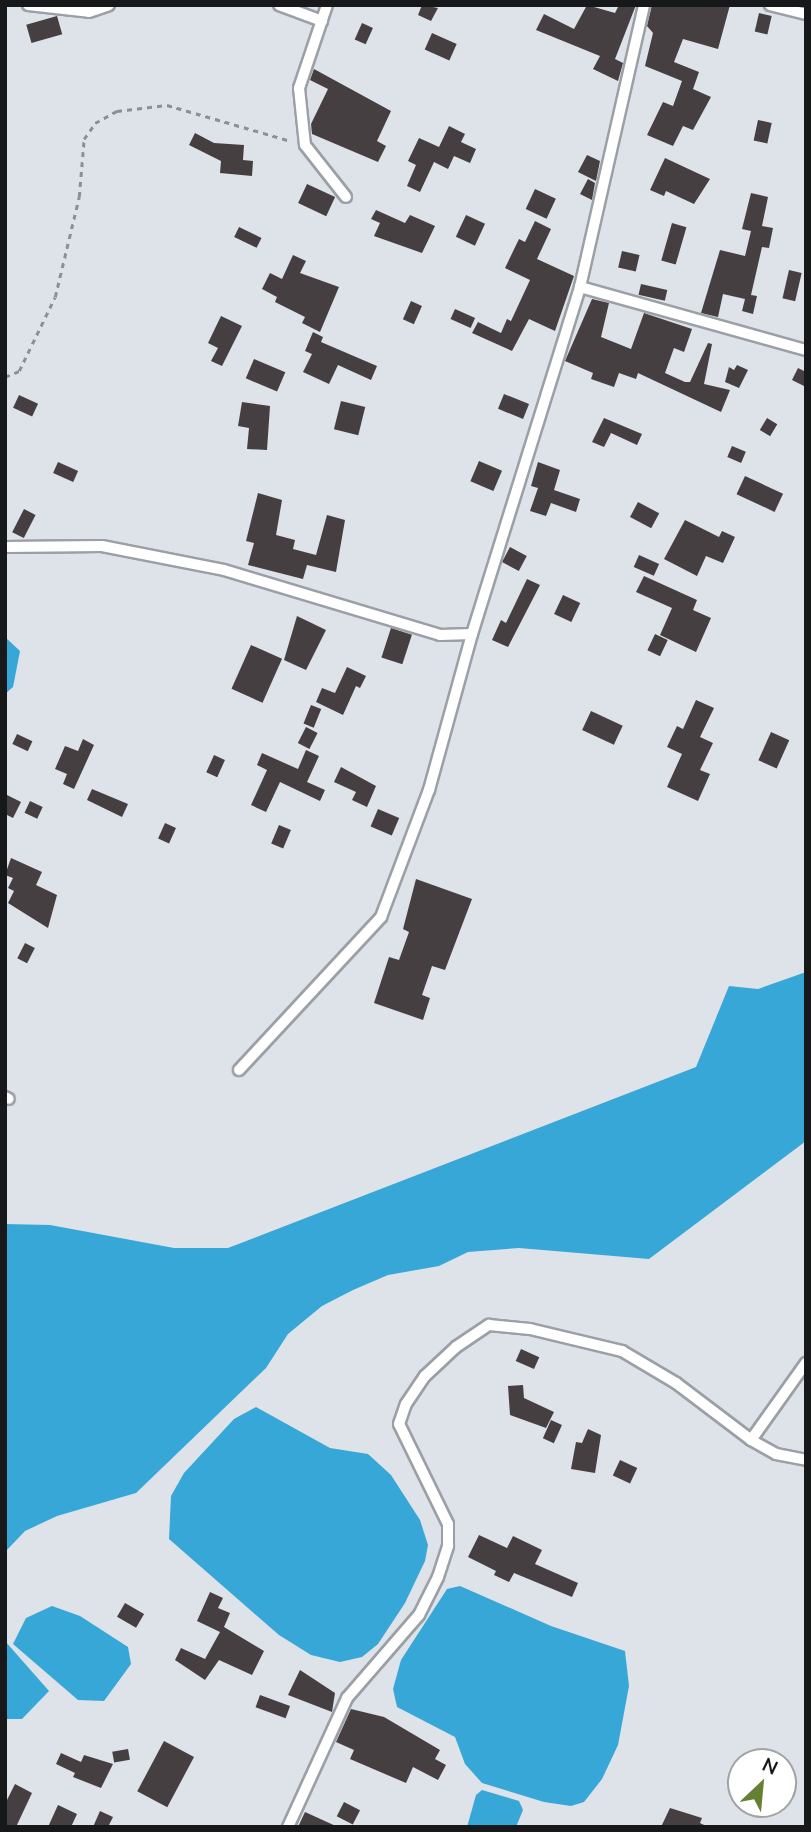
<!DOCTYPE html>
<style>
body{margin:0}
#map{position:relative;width:811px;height:1832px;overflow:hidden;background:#dee2e9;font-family:Mulish,sans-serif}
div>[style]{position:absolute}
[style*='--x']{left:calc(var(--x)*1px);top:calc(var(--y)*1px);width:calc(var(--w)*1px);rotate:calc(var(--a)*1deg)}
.water>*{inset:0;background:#37a7d7}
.building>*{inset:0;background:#463f41;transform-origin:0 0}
.path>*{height:2.5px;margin-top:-1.25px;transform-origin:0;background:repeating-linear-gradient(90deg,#8c8f94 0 5px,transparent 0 10px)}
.roads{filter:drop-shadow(2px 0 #9b9fa6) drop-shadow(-2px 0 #9b9fa6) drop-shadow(0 2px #9b9fa6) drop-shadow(0 -2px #9b9fa6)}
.street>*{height:10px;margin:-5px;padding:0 5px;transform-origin:5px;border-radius:5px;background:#fff}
span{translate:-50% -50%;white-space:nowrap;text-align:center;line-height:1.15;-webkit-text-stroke:7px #fff;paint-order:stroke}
.frame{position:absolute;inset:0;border:7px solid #17181a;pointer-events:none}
.north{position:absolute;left:727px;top:1748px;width:70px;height:70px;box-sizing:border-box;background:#fff;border:2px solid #a2a3a3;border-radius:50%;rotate:26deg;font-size:19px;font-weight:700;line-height:28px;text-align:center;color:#17181a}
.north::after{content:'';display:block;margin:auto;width:24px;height:32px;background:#657f33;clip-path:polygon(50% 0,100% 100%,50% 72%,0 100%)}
</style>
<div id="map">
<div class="water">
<i style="clip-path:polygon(5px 637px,20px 651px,13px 687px,5px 694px)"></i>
<i style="clip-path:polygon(806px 972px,806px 1141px,649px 1259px,519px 1248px,468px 1252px,439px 1266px,388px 1275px,353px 1290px,322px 1306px,288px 1334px,266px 1368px,136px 1493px,57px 1516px,25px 1531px,5px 1552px,5px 1224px,50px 1225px,174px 1248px,228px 1248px,696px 1067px,729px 986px,758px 989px)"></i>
<i style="clip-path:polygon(256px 1407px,330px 1448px,368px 1454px,391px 1475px,420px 1520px,428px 1545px,425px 1561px,405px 1603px,378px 1644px,362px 1657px,340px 1662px,311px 1655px,279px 1635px,169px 1539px,171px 1496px,184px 1473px,234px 1419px)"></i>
<i style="clip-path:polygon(460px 1586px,551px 1626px,625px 1651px,629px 1686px,618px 1745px,602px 1779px,584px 1802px,571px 1806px,544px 1802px,482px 1783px,465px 1764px,455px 1737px,397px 1707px,393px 1689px,401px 1660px,447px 1589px)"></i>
<i style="clip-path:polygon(52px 1606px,80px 1616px,128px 1647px,131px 1664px,104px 1701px,78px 1700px,13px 1644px,26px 1618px)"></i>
<i style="clip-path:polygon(5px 1641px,49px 1691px,22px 1719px,5px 1719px)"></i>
<i style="clip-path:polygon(482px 1790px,519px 1801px,523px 1810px,516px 1827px,467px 1827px,476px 1795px)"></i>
</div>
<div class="building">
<i style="clip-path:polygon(422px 5px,438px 8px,431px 21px,418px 15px)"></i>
<i style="clip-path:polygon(587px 5px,615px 13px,619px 5px,636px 5px,615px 59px,623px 63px,618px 81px,593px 69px,600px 56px,536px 30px,544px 14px,574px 29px)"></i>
<i style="clip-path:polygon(652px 5px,730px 5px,718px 49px,683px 39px,674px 62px,699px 72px,693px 89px,711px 97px,693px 130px,683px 126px,673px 146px,647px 135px,663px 102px,673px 106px,682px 81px,645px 66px,653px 33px,647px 26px)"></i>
<i style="left:759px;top:13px;width:13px;height:19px;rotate:13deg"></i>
<i style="left:57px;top:16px;width:19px;height:32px;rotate:74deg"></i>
<i style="left:362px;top:23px;width:12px;height:18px;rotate:24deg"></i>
<i style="left:432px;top:33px;width:27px;height:18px;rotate:24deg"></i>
<i style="clip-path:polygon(314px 69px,391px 111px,377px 141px,386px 146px,378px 162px,312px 134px,311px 124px,328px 89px,310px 80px)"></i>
<i style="left:758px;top:120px;width:14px;height:21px;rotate:12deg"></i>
<i style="clip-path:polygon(449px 126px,465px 134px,461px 142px,476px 149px,470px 163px,454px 156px,448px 169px,434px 162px,420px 192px,407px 186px,416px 165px,408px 161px,419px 138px,439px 147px)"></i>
<i style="clip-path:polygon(195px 133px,214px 143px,244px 145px,243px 160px,253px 161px,252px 176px,220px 173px,221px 161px,189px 145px)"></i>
<i style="clip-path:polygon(587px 155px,600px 161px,596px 181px,578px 172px)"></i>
<i style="clip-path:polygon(665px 158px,710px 179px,694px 204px,666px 191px,664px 196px,650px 190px)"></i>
<i style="clip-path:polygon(588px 179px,595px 183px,592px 200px,580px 194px)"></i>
<i style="left:307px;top:184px;width:31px;height:21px;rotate:25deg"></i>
<i style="left:535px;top:189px;width:23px;height:22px;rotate:25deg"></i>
<i style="clip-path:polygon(751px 193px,768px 197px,762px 226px,773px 228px,769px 248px,762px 247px,751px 295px,757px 296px,753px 314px,742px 311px,745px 299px,723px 294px,718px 317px,701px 313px,720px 250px,745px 256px,751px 231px,742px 229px)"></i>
<i style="clip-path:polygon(376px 210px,405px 223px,410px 215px,435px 226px,422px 253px,374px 236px,380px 223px,371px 219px)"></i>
<i style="left:466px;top:215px;width:21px;height:24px;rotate:25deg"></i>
<i style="clip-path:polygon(535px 221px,551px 229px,537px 259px,574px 276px,555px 331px,529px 319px,512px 351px,472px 333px,478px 322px,501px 333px,507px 319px,511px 321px,530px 280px,505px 268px,519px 239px,525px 242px)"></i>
<i style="left:672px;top:223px;width:15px;height:39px;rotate:16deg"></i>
<i style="left:239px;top:227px;width:25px;height:11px;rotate:26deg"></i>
<i style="left:622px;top:251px;width:18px;height:17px;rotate:13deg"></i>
<i style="clip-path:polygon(293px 255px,306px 261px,300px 273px,339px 287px,320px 332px,302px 323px,305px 317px,275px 302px,277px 297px,262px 289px,270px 273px,282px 279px)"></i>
<i style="left:789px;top:270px;width:13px;height:29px;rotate:13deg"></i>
<i style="left:641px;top:284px;width:27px;height:11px;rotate:13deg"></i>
<i style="clip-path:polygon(592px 299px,609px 303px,601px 337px,631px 349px,644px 313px,692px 329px,684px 352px,674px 348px,665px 373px,685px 382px,690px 382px,708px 343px,712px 344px,704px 384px,730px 390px,721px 412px,638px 373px,636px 379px,619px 373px,614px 387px,591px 379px,593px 373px,565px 361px)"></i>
<i style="left:411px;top:301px;width:12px;height:20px;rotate:24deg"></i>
<i style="left:455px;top:309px;width:22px;height:11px;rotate:24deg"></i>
<i style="clip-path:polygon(221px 316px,242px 326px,222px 366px,211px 361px,218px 348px,208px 343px)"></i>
<i style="clip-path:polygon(313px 332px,323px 337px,321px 342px,377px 366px,371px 380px,338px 365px,329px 384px,303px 372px,312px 354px,305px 351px)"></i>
<i style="left:254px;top:359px;width:34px;height:21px;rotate:23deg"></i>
<i style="clip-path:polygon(737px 365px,748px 370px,739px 388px,725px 382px,729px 367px,734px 370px)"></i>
<i style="clip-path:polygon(798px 368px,806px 372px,806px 387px,792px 380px)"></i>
<i style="left:504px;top:394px;width:27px;height:16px;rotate:22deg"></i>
<i style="left:19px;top:395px;width:21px;height:14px;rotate:25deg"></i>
<i style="left:341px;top:401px;width:25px;height:29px;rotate:14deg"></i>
<i style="clip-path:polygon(242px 402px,270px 406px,267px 450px,247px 449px,249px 428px,238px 426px)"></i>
<i style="clip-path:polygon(604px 418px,642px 434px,637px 445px,611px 433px,604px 447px,592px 442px)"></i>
<i style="left:767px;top:418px;width:12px;height:14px;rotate:31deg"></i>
<i style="left:732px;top:446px;width:15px;height:12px;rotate:23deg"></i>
<i style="left:479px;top:461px;width:25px;height:22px;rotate:23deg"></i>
<i style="left:58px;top:462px;width:22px;height:12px;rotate:24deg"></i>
<i style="clip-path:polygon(538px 462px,560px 470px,554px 490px,580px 499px,576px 512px,551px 503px,546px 516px,530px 511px,538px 488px,531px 486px)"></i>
<i style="left:745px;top:476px;width:42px;height:20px;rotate:25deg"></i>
<i style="clip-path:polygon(258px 493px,282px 500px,276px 535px,295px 540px,293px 549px,316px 555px,327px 515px,345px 520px,336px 572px,307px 565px,303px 579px,248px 565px,254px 543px,246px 541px)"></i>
<i style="left:638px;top:502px;width:24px;height:17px;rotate:28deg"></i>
<i style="left:24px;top:509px;width:13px;height:26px;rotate:27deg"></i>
<i style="clip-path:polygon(685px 520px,719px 537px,722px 531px,735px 537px,723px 563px,706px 556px,697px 576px,664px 559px)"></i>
<i style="left:510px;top:547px;width:19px;height:17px;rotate:28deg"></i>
<i style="left:639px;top:555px;width:22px;height:13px;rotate:24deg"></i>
<i style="clip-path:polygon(644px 576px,697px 600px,693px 610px,711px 618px,696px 652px,660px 635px,672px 608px,636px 592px)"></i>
<i style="clip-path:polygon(527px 579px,540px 585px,508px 647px,492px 640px,501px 620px,506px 623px)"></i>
<i style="left:563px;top:595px;width:19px;height:21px;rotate:25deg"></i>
<i style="clip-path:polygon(297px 616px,326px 630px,306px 670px,284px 660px)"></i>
<i style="left:391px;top:628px;width:22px;height:31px;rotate:18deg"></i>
<i style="left:655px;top:634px;width:14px;height:18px;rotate:25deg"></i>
<i style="left:251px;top:645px;width:34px;height:48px;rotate:24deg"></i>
<i style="clip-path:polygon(347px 667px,366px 676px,360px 688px,356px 686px,343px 715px,316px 702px,322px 688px,335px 693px)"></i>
<i style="clip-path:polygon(696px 700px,714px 708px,700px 737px,713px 743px,700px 770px,710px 774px,698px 801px,667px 787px,682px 754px,667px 747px,677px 726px,683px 729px)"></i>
<i style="left:311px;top:705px;width:11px;height:20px;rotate:22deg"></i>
<i style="left:591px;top:711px;width:35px;height:21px;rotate:25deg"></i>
<i style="left:306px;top:727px;width:13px;height:18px;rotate:27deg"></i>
<i style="left:771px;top:732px;width:20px;height:31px;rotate:24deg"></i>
<i style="left:17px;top:734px;width:17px;height:11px;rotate:25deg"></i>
<i style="clip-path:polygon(83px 739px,94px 745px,74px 789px,63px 784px,67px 774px,55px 769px,65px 746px,78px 751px)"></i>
<i style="clip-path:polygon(306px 750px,319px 756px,307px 782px,325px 790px,320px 801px,280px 782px,266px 812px,251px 805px,267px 770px,257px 765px,262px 753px,298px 769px)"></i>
<i style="left:214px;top:755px;width:12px;height:19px;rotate:24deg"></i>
<i style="clip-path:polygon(341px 767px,376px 786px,367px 807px,352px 800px,356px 792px,334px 782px)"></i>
<i style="clip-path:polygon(92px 789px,128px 804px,122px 817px,87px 800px)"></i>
<i style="clip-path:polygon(5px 794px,21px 802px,13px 818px,5px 814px)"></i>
<i style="left:30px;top:801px;width:14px;height:13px;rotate:25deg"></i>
<i style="left:378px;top:809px;width:23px;height:19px;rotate:23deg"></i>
<i style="left:165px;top:823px;width:12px;height:17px;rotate:24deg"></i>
<i style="left:279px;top:825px;width:13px;height:20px;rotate:23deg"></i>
<i style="clip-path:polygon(11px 858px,42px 872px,36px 885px,57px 895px,48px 928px,8px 903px,14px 891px,8px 888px,13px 878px,5px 875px)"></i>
<i style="clip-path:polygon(416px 879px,472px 899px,445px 970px,432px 966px,422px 995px,430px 998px,423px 1020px,374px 1003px,389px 957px,399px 960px,409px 932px,403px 929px)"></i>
<i style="left:25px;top:943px;width:11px;height:17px;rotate:27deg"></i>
<i style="left:521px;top:1349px;width:20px;height:13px;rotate:24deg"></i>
<i style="clip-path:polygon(523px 1385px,524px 1398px,554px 1412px,546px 1428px,510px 1415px,508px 1386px)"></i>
<i style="left:551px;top:1420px;width:12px;height:20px;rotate:24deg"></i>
<i style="clip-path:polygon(588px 1429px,601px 1435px,595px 1473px,571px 1469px,576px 1442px,582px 1443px)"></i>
<i style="left:620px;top:1460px;width:19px;height:17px;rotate:25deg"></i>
<i style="clip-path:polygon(479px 1535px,507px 1548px,513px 1536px,542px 1550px,535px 1564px,578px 1583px,572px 1597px,514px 1573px,509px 1582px,494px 1575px,496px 1571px,468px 1557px)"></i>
<i style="clip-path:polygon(210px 1592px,223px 1598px,218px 1608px,230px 1613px,224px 1627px,264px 1651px,252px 1675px,219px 1660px,205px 1680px,175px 1660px,181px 1648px,205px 1659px,220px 1632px,197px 1621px)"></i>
<i style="left:125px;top:1603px;width:22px;height:16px;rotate:30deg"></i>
<i style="clip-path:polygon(300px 1670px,335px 1693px,332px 1712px,288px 1695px)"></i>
<i style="left:260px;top:1695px;width:32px;height:13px;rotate:20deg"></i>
<i style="clip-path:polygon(351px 1709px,384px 1717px,440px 1750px,435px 1759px,446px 1765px,438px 1780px,413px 1767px,406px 1783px,350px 1759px,354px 1750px,336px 1742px)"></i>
<i style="left:164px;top:1741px;width:34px;height:57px;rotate:28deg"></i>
<i style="left:128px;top:1749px;width:11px;height:16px;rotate:80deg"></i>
<i style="clip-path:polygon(61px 1753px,81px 1762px,84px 1755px,113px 1764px,101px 1788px,73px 1777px,75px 1773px,56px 1764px)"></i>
<i style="clip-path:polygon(15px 1784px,32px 1793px,16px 1827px,5px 1827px,5px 1804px)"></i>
<i style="left:344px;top:1802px;width:18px;height:16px;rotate:27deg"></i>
<i style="clip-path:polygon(58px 1805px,77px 1814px,71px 1827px,48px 1827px)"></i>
<i style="clip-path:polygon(670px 1808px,702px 1818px,700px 1823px,708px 1827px,661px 1827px)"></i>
<i style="clip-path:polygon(100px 1811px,113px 1817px,108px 1827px,93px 1827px)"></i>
<i style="clip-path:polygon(305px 1812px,338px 1827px,298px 1827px)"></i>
</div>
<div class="path">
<i style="--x:5;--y:377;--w:15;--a:-23"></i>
<i style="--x:19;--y:371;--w:82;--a:-64.1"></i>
<i style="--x:55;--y:297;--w:103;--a:-76.5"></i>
<i style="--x:79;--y:197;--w:58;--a:-85.1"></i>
<i style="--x:84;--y:139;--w:19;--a:-55"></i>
<i style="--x:95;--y:123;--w:25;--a:-29"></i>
<i style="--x:117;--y:111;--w:50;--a:-6.8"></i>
<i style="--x:167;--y:105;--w:129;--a:16.2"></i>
</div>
<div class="roads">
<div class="street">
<i style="--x:28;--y:5;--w:61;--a:6.5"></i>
<i style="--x:89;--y:12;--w:21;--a:-19"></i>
<i style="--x:279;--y:5;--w:46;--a:20.4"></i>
<i style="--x:327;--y:5;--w:88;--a:108.6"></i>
<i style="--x:299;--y:88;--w:57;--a:84"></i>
<i style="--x:305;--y:145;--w:66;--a:51.7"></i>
<i style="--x:770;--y:5;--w:37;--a:14"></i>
<i style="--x:580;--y:287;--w:235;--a:15.6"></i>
<i style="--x:5;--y:547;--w:97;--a:-0.6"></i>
<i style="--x:102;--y:546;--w:124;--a:11.1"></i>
<i style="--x:224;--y:570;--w:226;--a:16.7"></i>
<i style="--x:440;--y:635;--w:32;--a:-2"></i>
<i style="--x:472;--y:634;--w:363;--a:-72.7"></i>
<i style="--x:580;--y:287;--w:289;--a:-77.2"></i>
<i style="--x:239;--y:1070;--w:209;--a:-47.1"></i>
<i style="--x:381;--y:917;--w:136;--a:-69.3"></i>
<i style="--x:429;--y:790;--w:162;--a:-74.6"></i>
<i style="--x:5;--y:1097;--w:4;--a:27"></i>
<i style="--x:751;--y:1440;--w:29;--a:29"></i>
<i style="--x:776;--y:1454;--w:31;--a:11"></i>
<i style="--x:288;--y:1827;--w:142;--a:-65.4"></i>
<i style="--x:347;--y:1698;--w:110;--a:-49.1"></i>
<i style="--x:419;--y:1615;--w:42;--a:-63.4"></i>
<i style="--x:438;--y:1577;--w:33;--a:-72"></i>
<i style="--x:448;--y:1546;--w:22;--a:-90"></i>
<i style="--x:448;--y:1524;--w:111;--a:-116.1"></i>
<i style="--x:399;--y:1424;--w:21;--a:-71"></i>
<i style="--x:406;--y:1404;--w:34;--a:-56"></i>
<i style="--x:425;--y:1376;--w:42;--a:-43.1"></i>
<i style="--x:456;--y:1347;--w:40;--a:-34"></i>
<i style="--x:489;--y:1325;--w:41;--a:5.6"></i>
<i style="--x:530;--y:1329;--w:95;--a:13.4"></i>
<i style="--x:622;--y:1351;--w:63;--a:30.7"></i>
<i style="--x:676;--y:1383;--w:94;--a:37.2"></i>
<i style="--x:751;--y:1440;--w:95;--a:-54.5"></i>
</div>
</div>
<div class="frame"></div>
<div class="north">N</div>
</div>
